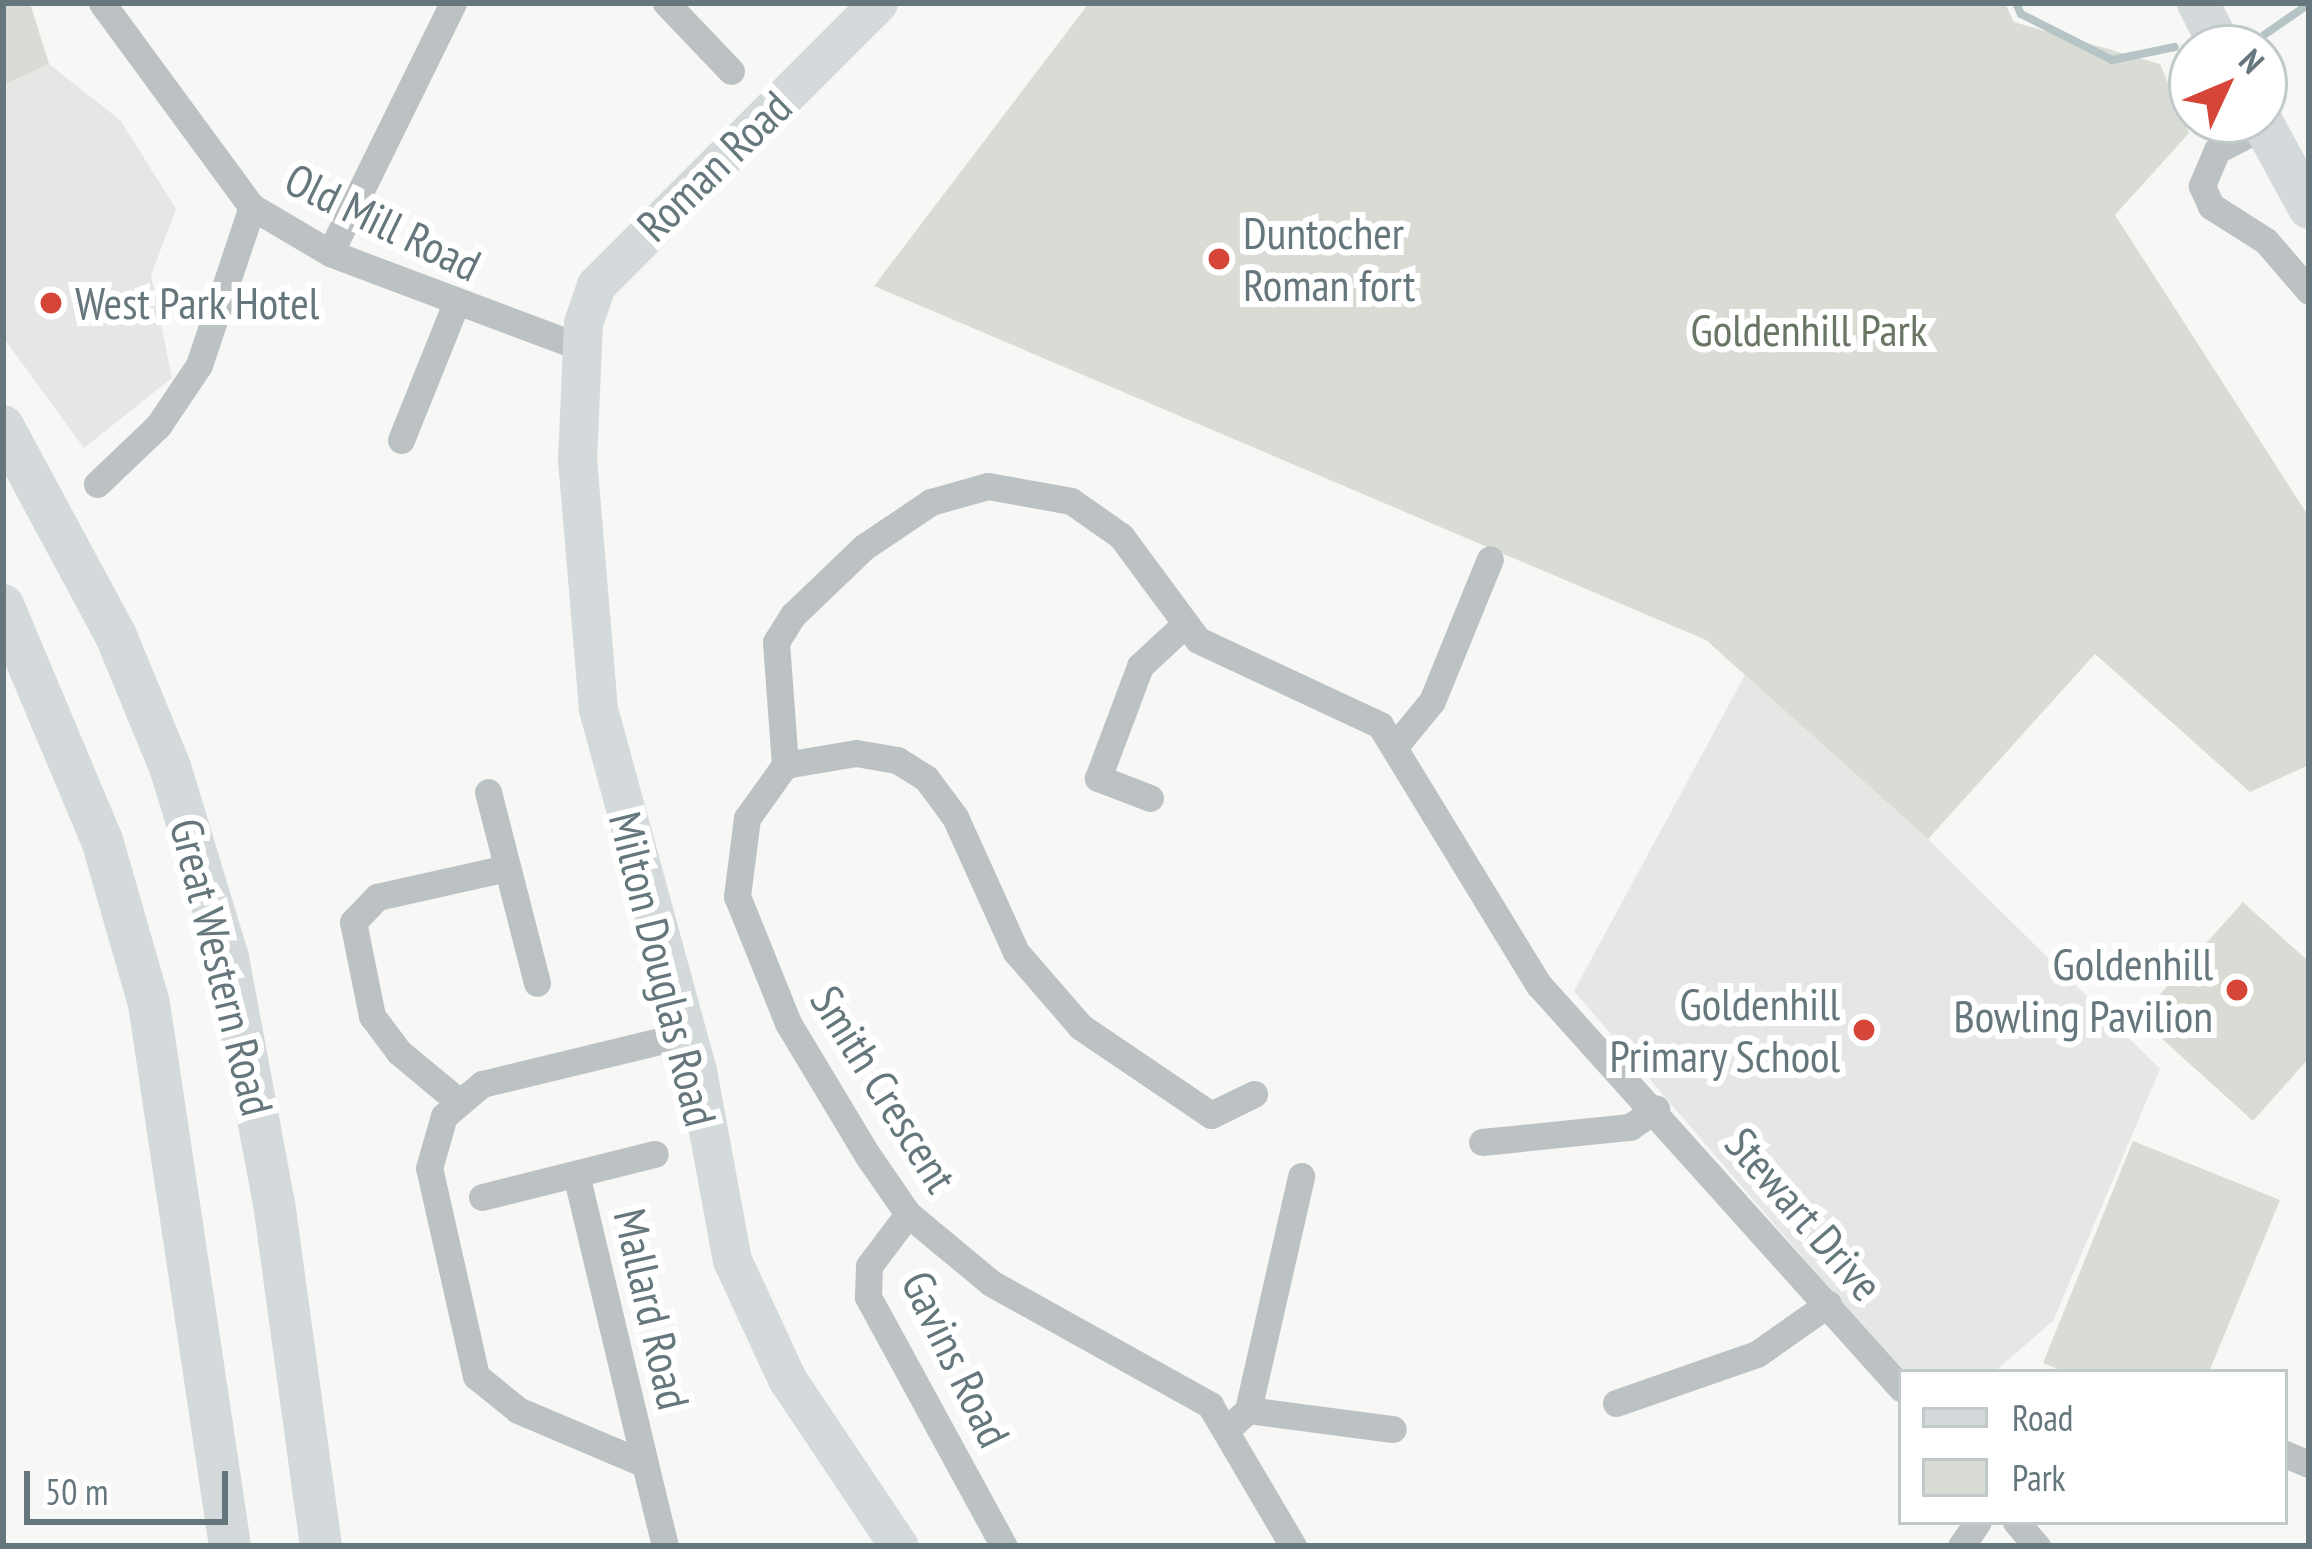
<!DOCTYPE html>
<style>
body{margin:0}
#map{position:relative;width:2312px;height:1549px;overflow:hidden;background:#f7f7f5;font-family:"PT Sans Narrow",sans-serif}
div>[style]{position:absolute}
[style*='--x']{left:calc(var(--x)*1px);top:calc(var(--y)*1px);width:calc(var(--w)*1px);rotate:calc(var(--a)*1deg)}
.built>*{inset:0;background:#e5e7e5}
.green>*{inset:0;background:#d8dcd4}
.stream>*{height:8px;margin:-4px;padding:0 4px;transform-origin:4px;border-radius:4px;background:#b6c4c6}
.street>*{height:27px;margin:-13.5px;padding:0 13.5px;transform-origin:13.5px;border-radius:13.5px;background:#bcc2c4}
.secondary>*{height:39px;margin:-19.5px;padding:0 19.5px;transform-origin:19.5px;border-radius:19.5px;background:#d4d9db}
.primary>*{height:42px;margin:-21px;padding:0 21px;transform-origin:21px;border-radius:21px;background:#d4d9db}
.dots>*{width:33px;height:33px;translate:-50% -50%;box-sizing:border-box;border:6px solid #fff;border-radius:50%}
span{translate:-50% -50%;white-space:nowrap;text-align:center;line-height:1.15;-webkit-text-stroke:12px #fff;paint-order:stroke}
.street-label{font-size:45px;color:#65777d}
.poi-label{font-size:45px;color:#65777d}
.left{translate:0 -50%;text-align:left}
.right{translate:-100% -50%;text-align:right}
.park-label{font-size:45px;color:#697663}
.frame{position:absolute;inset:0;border:6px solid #65777d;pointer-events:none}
.legend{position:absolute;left:1898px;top:1369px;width:390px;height:156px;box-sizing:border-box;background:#fff;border:3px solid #c1c9cb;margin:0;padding:15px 21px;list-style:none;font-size:36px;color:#65777d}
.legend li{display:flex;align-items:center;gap:24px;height:60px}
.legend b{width:60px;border:3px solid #c1c9cb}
.north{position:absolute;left:2168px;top:24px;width:120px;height:120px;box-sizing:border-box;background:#fff;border:3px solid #c1c9cb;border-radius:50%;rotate:46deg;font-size:33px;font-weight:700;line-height:48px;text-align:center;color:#65777d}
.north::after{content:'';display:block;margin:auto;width:42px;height:54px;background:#d54538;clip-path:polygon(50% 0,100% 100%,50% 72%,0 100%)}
.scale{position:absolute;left:24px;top:1471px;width:204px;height:54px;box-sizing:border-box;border:6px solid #65777d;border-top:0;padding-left:15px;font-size:36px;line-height:42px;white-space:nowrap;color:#65777d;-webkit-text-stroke:9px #fff;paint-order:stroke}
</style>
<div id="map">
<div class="built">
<i style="clip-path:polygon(49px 64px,120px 120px,176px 209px,151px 275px,172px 378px,84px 448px,3px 337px,3px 85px)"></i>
<i style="clip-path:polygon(1745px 675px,1928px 839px,2160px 1069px,2053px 1321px,1994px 1372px,1901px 1372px,1574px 991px)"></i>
</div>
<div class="green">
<i style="clip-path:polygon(3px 3px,30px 3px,49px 64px,3px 85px)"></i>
<i style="clip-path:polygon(1089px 3px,2005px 3px,2014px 22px,2160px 64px,2189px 133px,2115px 215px,2309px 517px,2309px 765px,2250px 792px,2095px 654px,1928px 839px,1706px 640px,874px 286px)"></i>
<i style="clip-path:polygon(2243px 902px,2309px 962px,2309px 1058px,2253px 1121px,2139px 1018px)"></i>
<i style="clip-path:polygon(2133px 1141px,2280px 1200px,2209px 1372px,2065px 1372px,2043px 1363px)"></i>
</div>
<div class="stream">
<i style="--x:2016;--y:3;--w:12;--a:66"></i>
<i style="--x:2021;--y:14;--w:102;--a:26.8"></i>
<i style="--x:2112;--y:60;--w:64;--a:-11.7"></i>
<i style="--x:2264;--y:35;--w:55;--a:-34.6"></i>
</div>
<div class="street">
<i style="--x:102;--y:3;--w:253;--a:53.7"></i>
<i style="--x:252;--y:207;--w:91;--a:30.5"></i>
<i style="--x:330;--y:253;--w:267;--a:20.6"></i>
<i style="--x:666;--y:3;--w:94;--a:46.3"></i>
<i style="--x:2264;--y:126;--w:53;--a:152.9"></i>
<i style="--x:2217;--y:150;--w:39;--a:113"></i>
<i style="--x:2202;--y:186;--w:22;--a:66"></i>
<i style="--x:2211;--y:206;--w:65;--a:32.5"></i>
<i style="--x:2266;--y:241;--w:66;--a:49.3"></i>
<i style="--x:330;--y:253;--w:279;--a:-63.8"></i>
<i style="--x:401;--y:440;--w:144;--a:-68.1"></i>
<i style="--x:97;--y:484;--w:84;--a:-43.6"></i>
<i style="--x:158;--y:426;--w:73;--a:-56.1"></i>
<i style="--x:199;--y:365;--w:167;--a:-71.5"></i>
<i style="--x:1396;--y:745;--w:57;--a:-50.7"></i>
<i style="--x:1432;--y:701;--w:153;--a:-67.8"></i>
<i style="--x:785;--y:765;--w:123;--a:-94.2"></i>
<i style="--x:776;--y:642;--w:32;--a:-58"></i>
<i style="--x:793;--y:615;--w:98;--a:-43.8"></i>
<i style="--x:864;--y:547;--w:81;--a:-33.9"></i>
<i style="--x:931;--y:502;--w:59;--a:-15.7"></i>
<i style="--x:988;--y:486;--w:84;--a:10.2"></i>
<i style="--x:1071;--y:501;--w:61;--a:35"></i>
<i style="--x:1121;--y:536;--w:129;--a:53.5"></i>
<i style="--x:1198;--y:640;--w:201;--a:25"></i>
<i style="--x:1380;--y:725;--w:305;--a:58.6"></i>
<i style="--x:1539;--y:985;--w:542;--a:48.07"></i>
<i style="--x:785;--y:765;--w:65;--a:125.6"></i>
<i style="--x:747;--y:818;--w:79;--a:97.3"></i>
<i style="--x:737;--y:896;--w:137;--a:68.1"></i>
<i style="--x:788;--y:1023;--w:155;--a:59"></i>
<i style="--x:868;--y:1156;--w:70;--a:55.4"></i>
<i style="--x:908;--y:1214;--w:108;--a:39.7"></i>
<i style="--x:991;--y:1283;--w:251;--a:29.1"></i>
<i style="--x:1210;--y:1405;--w:164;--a:59.5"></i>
<i style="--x:785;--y:765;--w:72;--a:-9.6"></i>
<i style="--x:856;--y:753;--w:42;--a:9.7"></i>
<i style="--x:897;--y:760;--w:34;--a:32"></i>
<i style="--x:926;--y:778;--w:49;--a:53.4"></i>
<i style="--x:955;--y:817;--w:148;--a:65.7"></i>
<i style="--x:1016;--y:952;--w:99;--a:49.1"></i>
<i style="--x:1081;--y:1027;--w:157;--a:34.1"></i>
<i style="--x:1211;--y:1115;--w:48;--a:-26"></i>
<i style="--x:488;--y:792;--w:197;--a:75.6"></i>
<i style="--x:1150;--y:798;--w:56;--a:-159"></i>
<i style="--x:1098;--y:778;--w:120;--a:-69.4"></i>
<i style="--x:1140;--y:666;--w:59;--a:-42.9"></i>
<i style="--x:458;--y:1101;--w:77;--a:-140.3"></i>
<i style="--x:399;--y:1052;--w:45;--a:-126.9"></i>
<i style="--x:372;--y:1016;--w:96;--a:-101.4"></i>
<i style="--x:353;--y:922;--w:35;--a:-46"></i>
<i style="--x:377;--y:897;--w:133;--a:-12.6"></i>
<i style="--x:1482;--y:1142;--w:149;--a:-5.8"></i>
<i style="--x:1630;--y:1127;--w:32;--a:-35"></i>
<i style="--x:576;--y:1174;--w:298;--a:76.6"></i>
<i style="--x:482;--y:1197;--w:178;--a:-14"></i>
<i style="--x:908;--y:1214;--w:65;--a:126.9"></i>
<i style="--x:869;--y:1266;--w:31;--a:92"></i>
<i style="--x:868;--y:1297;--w:284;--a:61.4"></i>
<i style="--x:1616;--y:1403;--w:149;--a:-19.2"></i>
<i style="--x:1757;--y:1354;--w:87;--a:-35.2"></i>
<i style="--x:1248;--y:1410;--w:146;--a:7.5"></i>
<i style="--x:1226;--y:1430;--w:30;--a:-42"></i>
<i style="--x:1248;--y:1410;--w:240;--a:-77.2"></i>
<i style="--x:2285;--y:1454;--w:26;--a:23"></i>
<i style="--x:2016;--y:1522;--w:32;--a:49"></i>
<i style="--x:665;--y:1546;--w:84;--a:-103.7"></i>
<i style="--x:645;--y:1464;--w:138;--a:-157"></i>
<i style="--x:518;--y:1410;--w:54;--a:-141"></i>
<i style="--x:476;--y:1376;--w:213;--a:-102.7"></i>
<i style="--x:429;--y:1168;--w:54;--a:-73.9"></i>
<i style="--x:444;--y:1116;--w:50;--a:-40.1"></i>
<i style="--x:482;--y:1084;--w:212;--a:-13.6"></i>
<i style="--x:1961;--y:1546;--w:29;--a:-55"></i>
</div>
<div class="secondary">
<i style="--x:878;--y:3;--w:399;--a:135"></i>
<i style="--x:596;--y:285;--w:40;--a:108.9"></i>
<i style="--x:583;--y:323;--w:136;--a:92.5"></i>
<i style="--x:577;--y:459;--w:251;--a:85.2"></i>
<i style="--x:598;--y:709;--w:374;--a:74.7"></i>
<i style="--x:697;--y:1070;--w:193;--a:79.6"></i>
<i style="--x:732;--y:1260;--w:131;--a:65.2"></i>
<i style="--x:787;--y:1379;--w:201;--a:56.2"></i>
</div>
<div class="primary">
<i style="--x:2198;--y:3;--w:51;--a:62.9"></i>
<i style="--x:2261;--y:120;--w:100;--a:61.4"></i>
<i style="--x:3;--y:426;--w:238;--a:61.7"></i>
<i style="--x:116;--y:636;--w:142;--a:67.6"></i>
<i style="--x:170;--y:767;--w:200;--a:73.1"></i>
<i style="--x:228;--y:958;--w:249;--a:79.4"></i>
<i style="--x:274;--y:1203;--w:346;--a:82.2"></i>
<i style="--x:3;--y:605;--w:255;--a:67.2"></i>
<i style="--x:102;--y:840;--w:171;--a:74"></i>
<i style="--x:149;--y:1004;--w:548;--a:81.5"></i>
</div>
<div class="dots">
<i style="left:1219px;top:259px;background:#d54538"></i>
<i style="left:51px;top:303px;background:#d54538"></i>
<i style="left:2237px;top:990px;background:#d54538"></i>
<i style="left:1864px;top:1030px;background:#d54538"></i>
</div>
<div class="street-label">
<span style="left:714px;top:166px;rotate:-44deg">Roman Road</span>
<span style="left:383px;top:222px;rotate:26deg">Old Mill Road</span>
<span style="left:222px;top:967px;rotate:76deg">Great Western Road</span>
<span style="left:663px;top:969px;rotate:76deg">Milton Douglas Road</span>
<span style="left:884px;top:1089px;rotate:58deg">Smith Crescent</span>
<span style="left:1804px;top:1214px;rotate:49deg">Stewart Drive</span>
<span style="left:652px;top:1309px;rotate:77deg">Mallard Road</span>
<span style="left:956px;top:1359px;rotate:64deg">Gavins Road</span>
</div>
<div class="poi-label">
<span class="left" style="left:1243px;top:259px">Duntocher<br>Roman fort</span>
<span class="left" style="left:75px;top:303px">West Park Hotel</span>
<span class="right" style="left:2213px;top:990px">Goldenhill<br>Bowling Pavilion</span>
<span class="right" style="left:1840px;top:1030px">Goldenhill<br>Primary School</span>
</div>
<div class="park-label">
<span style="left:1809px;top:330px">Goldenhill Park</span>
</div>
<div class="frame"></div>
<ul class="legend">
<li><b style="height:15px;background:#d4d9db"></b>Road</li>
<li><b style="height:33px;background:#d8dcd4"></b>Park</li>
</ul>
<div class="north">N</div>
<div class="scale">50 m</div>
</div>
